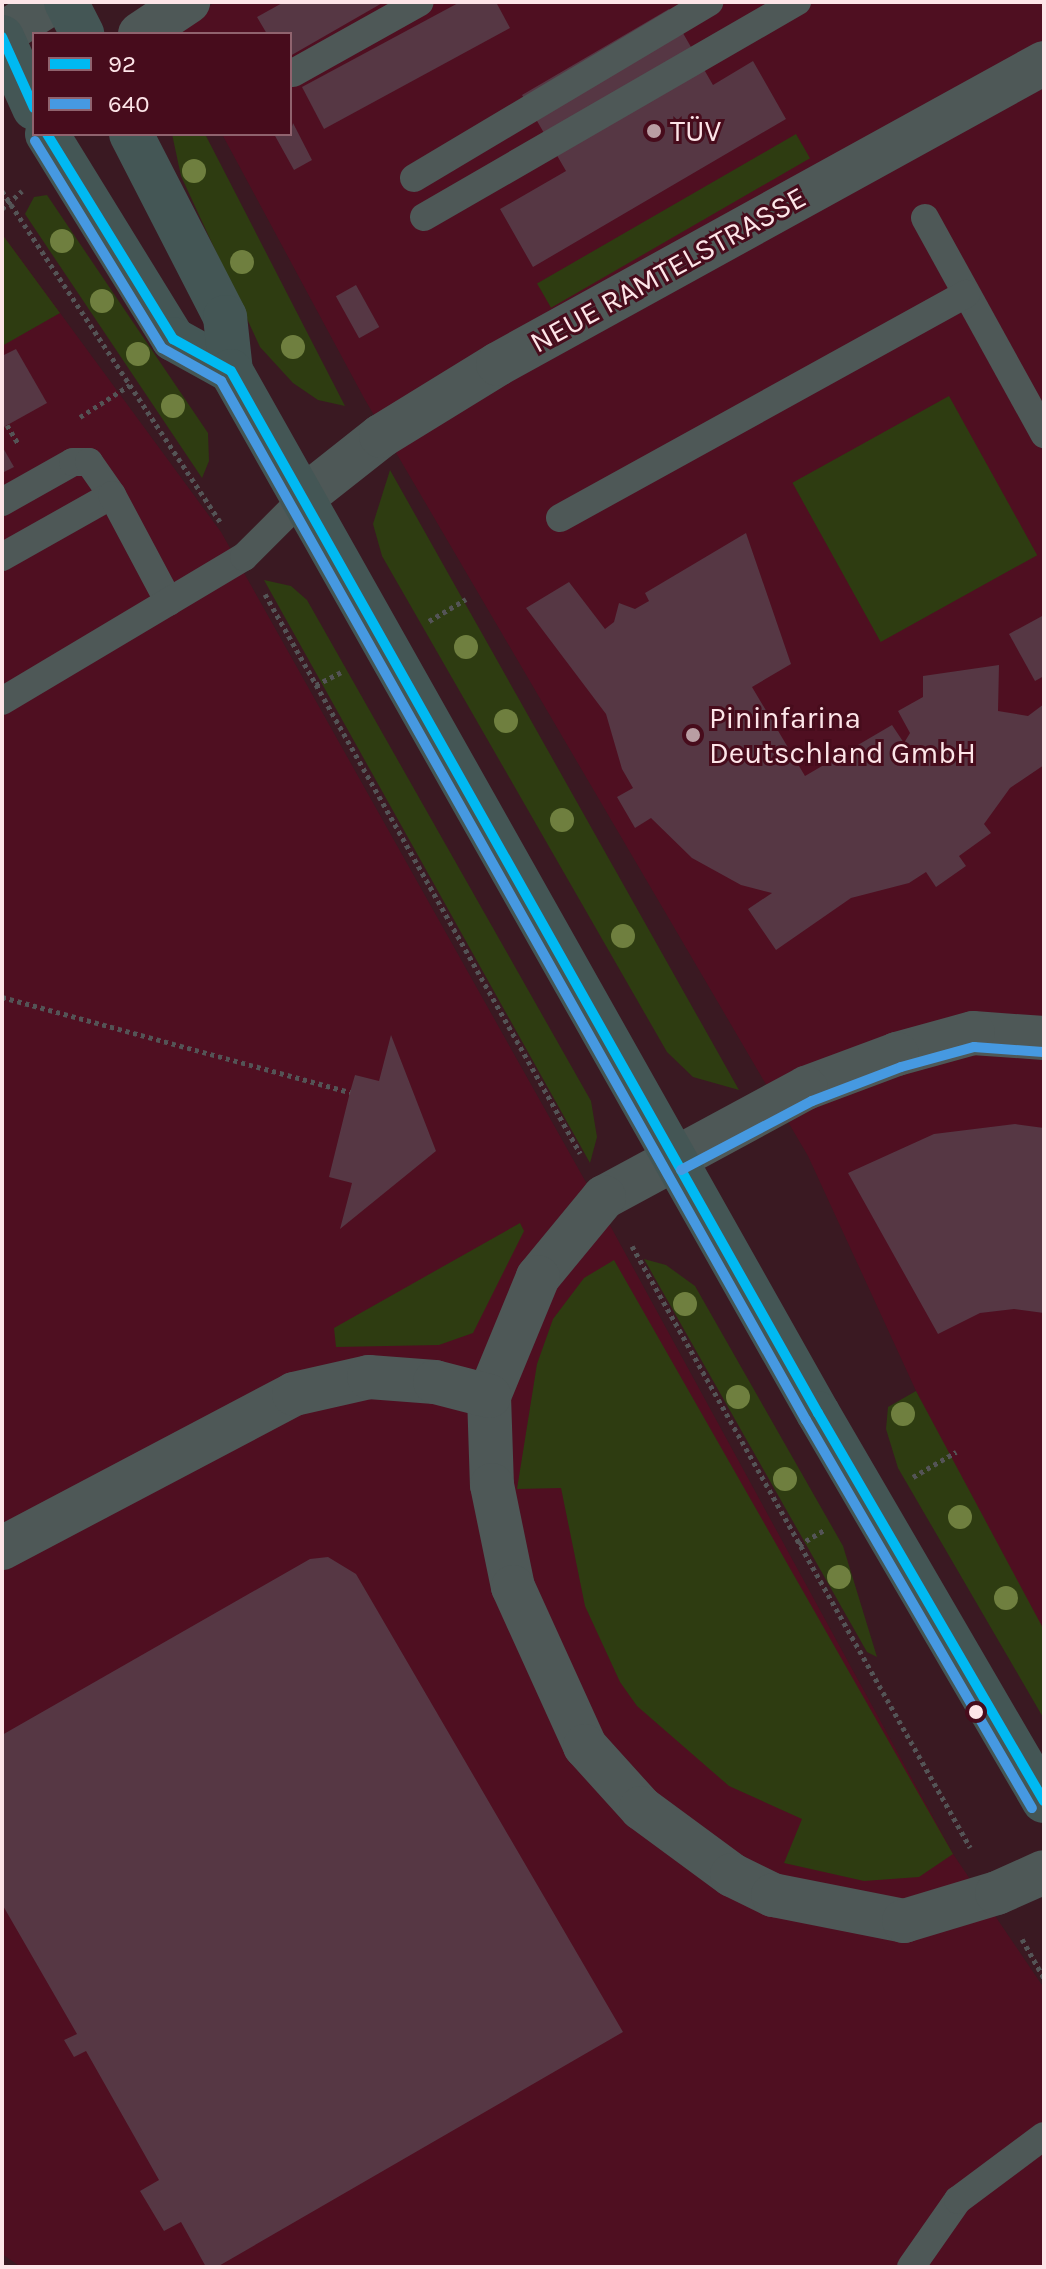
<!DOCTYPE html>
<meta charset="utf-8">
<style>
body{margin:0}
#map{position:relative;width:1046px;height:2269px;overflow:hidden;background:#3a1922;font-family:Karla,sans-serif}
div>[style]{position:absolute}
[style*='--x']{left:calc(var(--x)*1px);top:calc(var(--y)*1px);width:calc(var(--w)*1px);rotate:calc(var(--a)*1deg)}
.built>*{inset:0;background:#4f0f21}
.green>*{inset:0;background:#2e3c11;transform-origin:0 0}
.building>*{inset:0;background:#563744;transform-origin:0 0}
.path>*{height:5px;margin-top:-2.5px;transform-origin:0;background:repeating-linear-gradient(90deg,#545456 0 4px,transparent 0 8px)}
.lane>*{height:28px;margin:-14px;padding:0 14px;transform-origin:14px;border-radius:14px;background:#4e5857}
.street>*{height:44px;margin:-22px;padding:0 22px;transform-origin:22px;border-radius:22px;background:#4e5857}
.secondary>*{height:44px;margin:-22px;padding:0 22px;transform-origin:22px;border-radius:22px;background:#445655}
.bus-1>*{height:10px;margin:-5px;padding:0 5px;transform-origin:5px;border-radius:5px;background:#00b9f2}
.bus-2>*{height:10px;margin:-5px;padding:0 5px;transform-origin:5px;border-radius:5px;background:#4699e1}
.trees>*{width:24px;height:24px;margin:-12px;border-radius:50%;background:#6f7f3f}
.dots>*{width:22px;height:22px;translate:-50% -50%;box-sizing:border-box;border:4px solid #470c1c;border-radius:50%}
span{translate:-50% -50%;white-space:nowrap;text-align:center;line-height:1.15;-webkit-text-stroke:6px #470c1c;paint-order:stroke}
.poi-label{font-size:30px;color:#fde5e8}
.left{translate:0 -50%;text-align:left}
.street-label{font-size:30px;color:#fde5e8}
.frame{position:absolute;inset:0;border:4px solid #fde5e8;pointer-events:none}
.legend{position:absolute;left:32px;top:32px;width:260px;height:104px;box-sizing:border-box;background:#470c1c;border:2px solid #90636e;margin:0;padding:10px 14px;list-style:none;font-size:24px;color:#fde5e8}
.legend li{display:flex;align-items:center;gap:16px;height:40px}
.legend b{width:40px;border:2px solid #90636e}
</style>
<div id="map">
<div class="built">
<i style="clip-path:polygon(215px 2px,1044px 2px,1044px 1669px,808px 1156px,364px 398px,222px 134px,290px 134px,290px 34px,182px 34px,180px 29px)"></i>
<i style="clip-path:polygon(2px 234px,221px 532px,606px 1218px,953px 1854px,1044px 1988px,1044px 2267px,21px 2267px,2px 2254px)"></i>
</div>
<div class="green">
<i style="clip-path:polygon(172px 134px,205px 134px,345px 406px,318px 400px,293px 383px,260px 347px,181px 176px)"></i>
<i style="left:796px;top:134px;width:28px;height:299px;rotate:60deg"></i>
<i style="clip-path:polygon(47px 195px,208px 433px,209px 461px,202px 478px,25px 214px,34px 197px)"></i>
<i style="clip-path:polygon(2px 234px,60px 313px,2px 346px)"></i>
<i style="left:949px;top:396px;width:182px;height:179px;rotate:61deg"></i>
<i style="clip-path:polygon(390px 470px,739px 1090px,693px 1077px,667px 1052px,382px 556px,373px 524px)"></i>
<i style="clip-path:polygon(264px 580px,291px 586px,307px 600px,591px 1101px,597px 1137px,590px 1163px)"></i>
<i style="clip-path:polygon(520px 1223px,524px 1231px,473px 1333px,439px 1345px,336px 1347px,334px 1328px)"></i>
<i style="clip-path:polygon(644px 1259px,666px 1265px,695px 1286px,843px 1546px,877px 1657px,867px 1652px)"></i>
<i style="clip-path:polygon(614px 1260px,953px 1854px,919px 1877px,864px 1881px,784px 1863px,802px 1819px,729px 1786px,637px 1706px,620px 1682px,585px 1606px,561px 1488px,517px 1489px,537px 1364px,553px 1319px,584px 1278px)"></i>
<i style="clip-path:polygon(916px 1391px,1044px 1630px,1044px 1719px,898px 1468px,886px 1429px,888px 1407px)"></i>
</div>
<div class="building">
<i style="clip-path:polygon(284px 2px,384px 2px,290px 56px,290px 34px,267px 34px,257px 17px)"></i>
<i style="clip-path:polygon(460px 2px,496px 2px,510px 28px,324px 129px,302px 87px)"></i>
<i style="clip-path:polygon(669px 9px,713px 85px,753px 61px,786px 119px,533px 267px,500px 209px,566px 171px,522px 95px)"></i>
<i style="clip-path:polygon(293px 123px,312px 160px,294px 170px,274px 134px,290px 134px)"></i>
<i style="left:356px;top:285px;width:48px;height:23px;rotate:61deg"></i>
<i style="clip-path:polygon(16px 349px,47px 403px,2px 428px,2px 356px)"></i>
<i style="clip-path:polygon(2px 446px,14px 467px,2px 473px)"></i>
<i style="clip-path:polygon(746px 533px,791px 664px,752px 687px,805px 776px,892px 725px,904px 743px,910px 733px,898px 711px,923px 697px,923px 676px,999px 665px,998px 711px,1028px 716px,1044px 704px,1044px 765px,1010px 788px,984px 824px,991px 833px,959px 856px,966px 866px,936px 887px,926px 872px,909px 883px,851px 898px,776px 950px,748px 909px,772px 893px,741px 885px,692px 858px,651px 818px,635px 828px,617px 797px,633px 788px,622px 769px,606px 714px,526px 608px,569px 582px,605px 629px,614px 622px,619px 603px,635px 609px,649px 601px,645px 593px)"></i>
<i style="clip-path:polygon(1044px 615px,1044px 676px,1035px 681px,1009px 634px)"></i>
<i style="clip-path:polygon(391px 1035px,436px 1151px,340px 1229px,352px 1183px,329px 1177px,350px 1092px,355px 1075px,379px 1081px)"></i>
<i style="clip-path:polygon(1015px 1124px,1044px 1128px,1044px 1313px,1014px 1309px,980px 1313px,938px 1334px,848px 1173px,934px 1134px)"></i>
<i style="clip-path:polygon(328px 1557px,356px 1574px,623px 2032px,217px 2267px,206px 2267px,181px 2222px,164px 2231px,140px 2191px,159px 2180px,86px 2051px,74px 2057px,64px 2040px,77px 2034px,2px 1904px,2px 1735px,310px 1559px)"></i>
</div>
<div class="path">
<i style="--x:2;--y:191;--w:396;--a:56.6"></i>
<i style="--x:2;--y:209;--w:27;--a:-42"></i>
<i style="--x:80;--y:417;--w:59;--a:-32.6"></i>
<i style="--x:7;--y:425;--w:23;--a:59"></i>
<i style="--x:265;--y:594;--w:642;--a:60.6"></i>
<i style="--x:429;--y:621;--w:43;--a:-30.7"></i>
<i style="--x:316;--y:685;--w:28;--a:-27"></i>
<i style="--x:2;--y:997;--w:361;--a:15.3"></i>
<i style="--x:632;--y:1246;--w:690;--a:60.65"></i>
<i style="--x:913;--y:1477;--w:50;--a:-30.2"></i>
<i style="--x:799;--y:1545;--w:31;--a:-31"></i>
<i style="--x:1022;--y:1939;--w:45;--a:60.6"></i>
</div>
<div class="lane">
<i style="--x:293;--y:73;--w:145;--a:-29.2"></i>
<i style="--x:414;--y:178;--w:344;--a:-30.8"></i>
<i style="--x:424;--y:217;--w:431;--a:-30"></i>
<i style="--x:925;--y:218;--w:247;--a:61.1"></i>
<i style="--x:2;--y:502;--w:81;--a:-29.4"></i>
<i style="--x:73;--y:462;--w:16;--a:0"></i>
<i style="--x:89;--y:462;--w:40;--a:55.1"></i>
<i style="--x:560;--y:518;--w:464;--a:-28.9"></i>
<i style="--x:2;--y:557;--w:126;--a:-29.4"></i>
<i style="--x:112;--y:495;--w:121;--a:62"></i>
<i style="--x:2;--y:701;--w:282;--a:-30.8"></i>
<i style="--x:244;--y:557;--w:86;--a:-45"></i>
<i style="--x:911;--y:2267;--w:82;--a:-55"></i>
<i style="--x:958;--y:2200;--w:107;--a:-36.7"></i>
</div>
<div class="street">
<i style="--x:2;--y:34;--w:60;--a:-32.1"></i>
<i style="--x:140;--y:34;--w:58;--a:-33.7"></i>
<i style="--x:305;--y:496;--w:97;--a:-38.3"></i>
<i style="--x:381;--y:436;--w:137;--a:-31.6"></i>
<i style="--x:498;--y:364;--w:623;--a:-28.87"></i>
<i style="--x:1044;--y:1038;--w:71;--a:-176"></i>
<i style="--x:973;--y:1033;--w:79;--a:164.6"></i>
<i style="--x:897;--y:1054;--w:97;--a:159.5"></i>
<i style="--x:806;--y:1088;--w:230;--a:151.6"></i>
<i style="--x:604;--y:1197;--w:104;--a:129.5"></i>
<i style="--x:538;--y:1277;--w:129;--a:112.4"></i>
<i style="--x:489;--y:1396;--w:89;--a:88.1"></i>
<i style="--x:492;--y:1485;--w:104;--a:78.4"></i>
<i style="--x:513;--y:1587;--w:175;--a:65.6"></i>
<i style="--x:585;--y:1746;--w:84;--a:47.9"></i>
<i style="--x:641;--y:1808;--w:113;--a:36.4"></i>
<i style="--x:732;--y:1875;--w:46;--a:26"></i>
<i style="--x:773;--y:1895;--w:134;--a:11.2"></i>
<i style="--x:904;--y:1921;--w:97;--a:-16.8"></i>
<i style="--x:997;--y:1893;--w:51;--a:-24.1"></i>
<i style="--x:2;--y:1548;--w:330;--a:-27.8"></i>
<i style="--x:294;--y:1394;--w:77;--a:-12.8"></i>
<i style="--x:369;--y:1377;--w:66;--a:4.3"></i>
<i style="--x:435;--y:1382;--w:56;--a:14.5"></i>
</div>
<div class="secondary">
<i style="--x:66;--y:2;--w:36;--a:63"></i>
<i style="--x:2;--y:37;--w:78;--a:65.7"></i>
<i style="--x:47;--y:134;--w:241;--a:58.4"></i>
<i style="--x:173;--y:339;--w:66;--a:28.9"></i>
<i style="--x:131;--y:134;--w:206;--a:62.8"></i>
<i style="--x:225;--y:317;--w:54;--a:83.7"></i>
<i style="--x:231;--y:371;--w:1196;--a:60.61"></i>
<i style="--x:818;--y:1413;--w:449;--a:59.8"></i>
</div>
<div class="bus-1">
<i style="--x:2;--y:37;--w:78;--a:65.7"></i>
<i style="--x:47;--y:134;--w:241;--a:58.4"></i>
<i style="--x:173;--y:339;--w:66;--a:28.9"></i>
<i style="--x:231;--y:371;--w:1196;--a:60.61"></i>
<i style="--x:818;--y:1413;--w:449;--a:59.8"></i>
</div>
<div class="bus-2">
<i style="--x:35;--y:141;--w:243;--a:58.5"></i>
<i style="--x:162;--y:348;--w:68;--a:29.2"></i>
<i style="--x:221;--y:381;--w:1192;--a:60.62"></i>
<i style="--x:806;--y:1420;--w:449;--a:59.8"></i>
<i style="--x:681;--y:1170;--w:148;--a:-27.8"></i>
<i style="--x:812;--y:1101;--w:95;--a:-20.9"></i>
<i style="--x:901;--y:1067;--w:76;--a:-15.3"></i>
<i style="--x:974;--y:1047;--w:69;--a:4.1"></i>
</div>
<div class="trees">
<i style="left:194px;top:171px"></i>
<i style="left:62px;top:241px"></i>
<i style="left:242px;top:262px"></i>
<i style="left:102px;top:301px"></i>
<i style="left:293px;top:347px"></i>
<i style="left:138px;top:354px"></i>
<i style="left:173px;top:406px"></i>
<i style="left:466px;top:647px"></i>
<i style="left:506px;top:721px"></i>
<i style="left:562px;top:820px"></i>
<i style="left:623px;top:936px"></i>
<i style="left:685px;top:1304px"></i>
<i style="left:738px;top:1397px"></i>
<i style="left:903px;top:1414px"></i>
<i style="left:785px;top:1479px"></i>
<i style="left:960px;top:1517px"></i>
<i style="left:839px;top:1577px"></i>
<i style="left:1006px;top:1598px"></i>
</div>
<div class="dots">
<i style="left:654px;top:131px;background:#b99ea3"></i>
<i style="left:693px;top:735px;background:#b99ea3"></i>
<i style="left:976px;top:1712px;background:#fde5e8"></i>
</div>
<div class="poi-label">
<span class="left" style="left:670px;top:131px">TÜV</span>
<span class="left" style="left:709px;top:735px">Pininfarina<br>Deutschland GmbH</span>
</div>
<div class="street-label">
<span style="left:668px;top:270px;rotate:-29deg">NEUE RAMTELSTRASSE</span>
</div>
<div class="frame"></div>
<ul class="legend">
<li><b style="height:10px;background:#00b9f2"></b>92</li>
<li><b style="height:10px;background:#4699e1"></b>640</li>
</ul>
</div>
